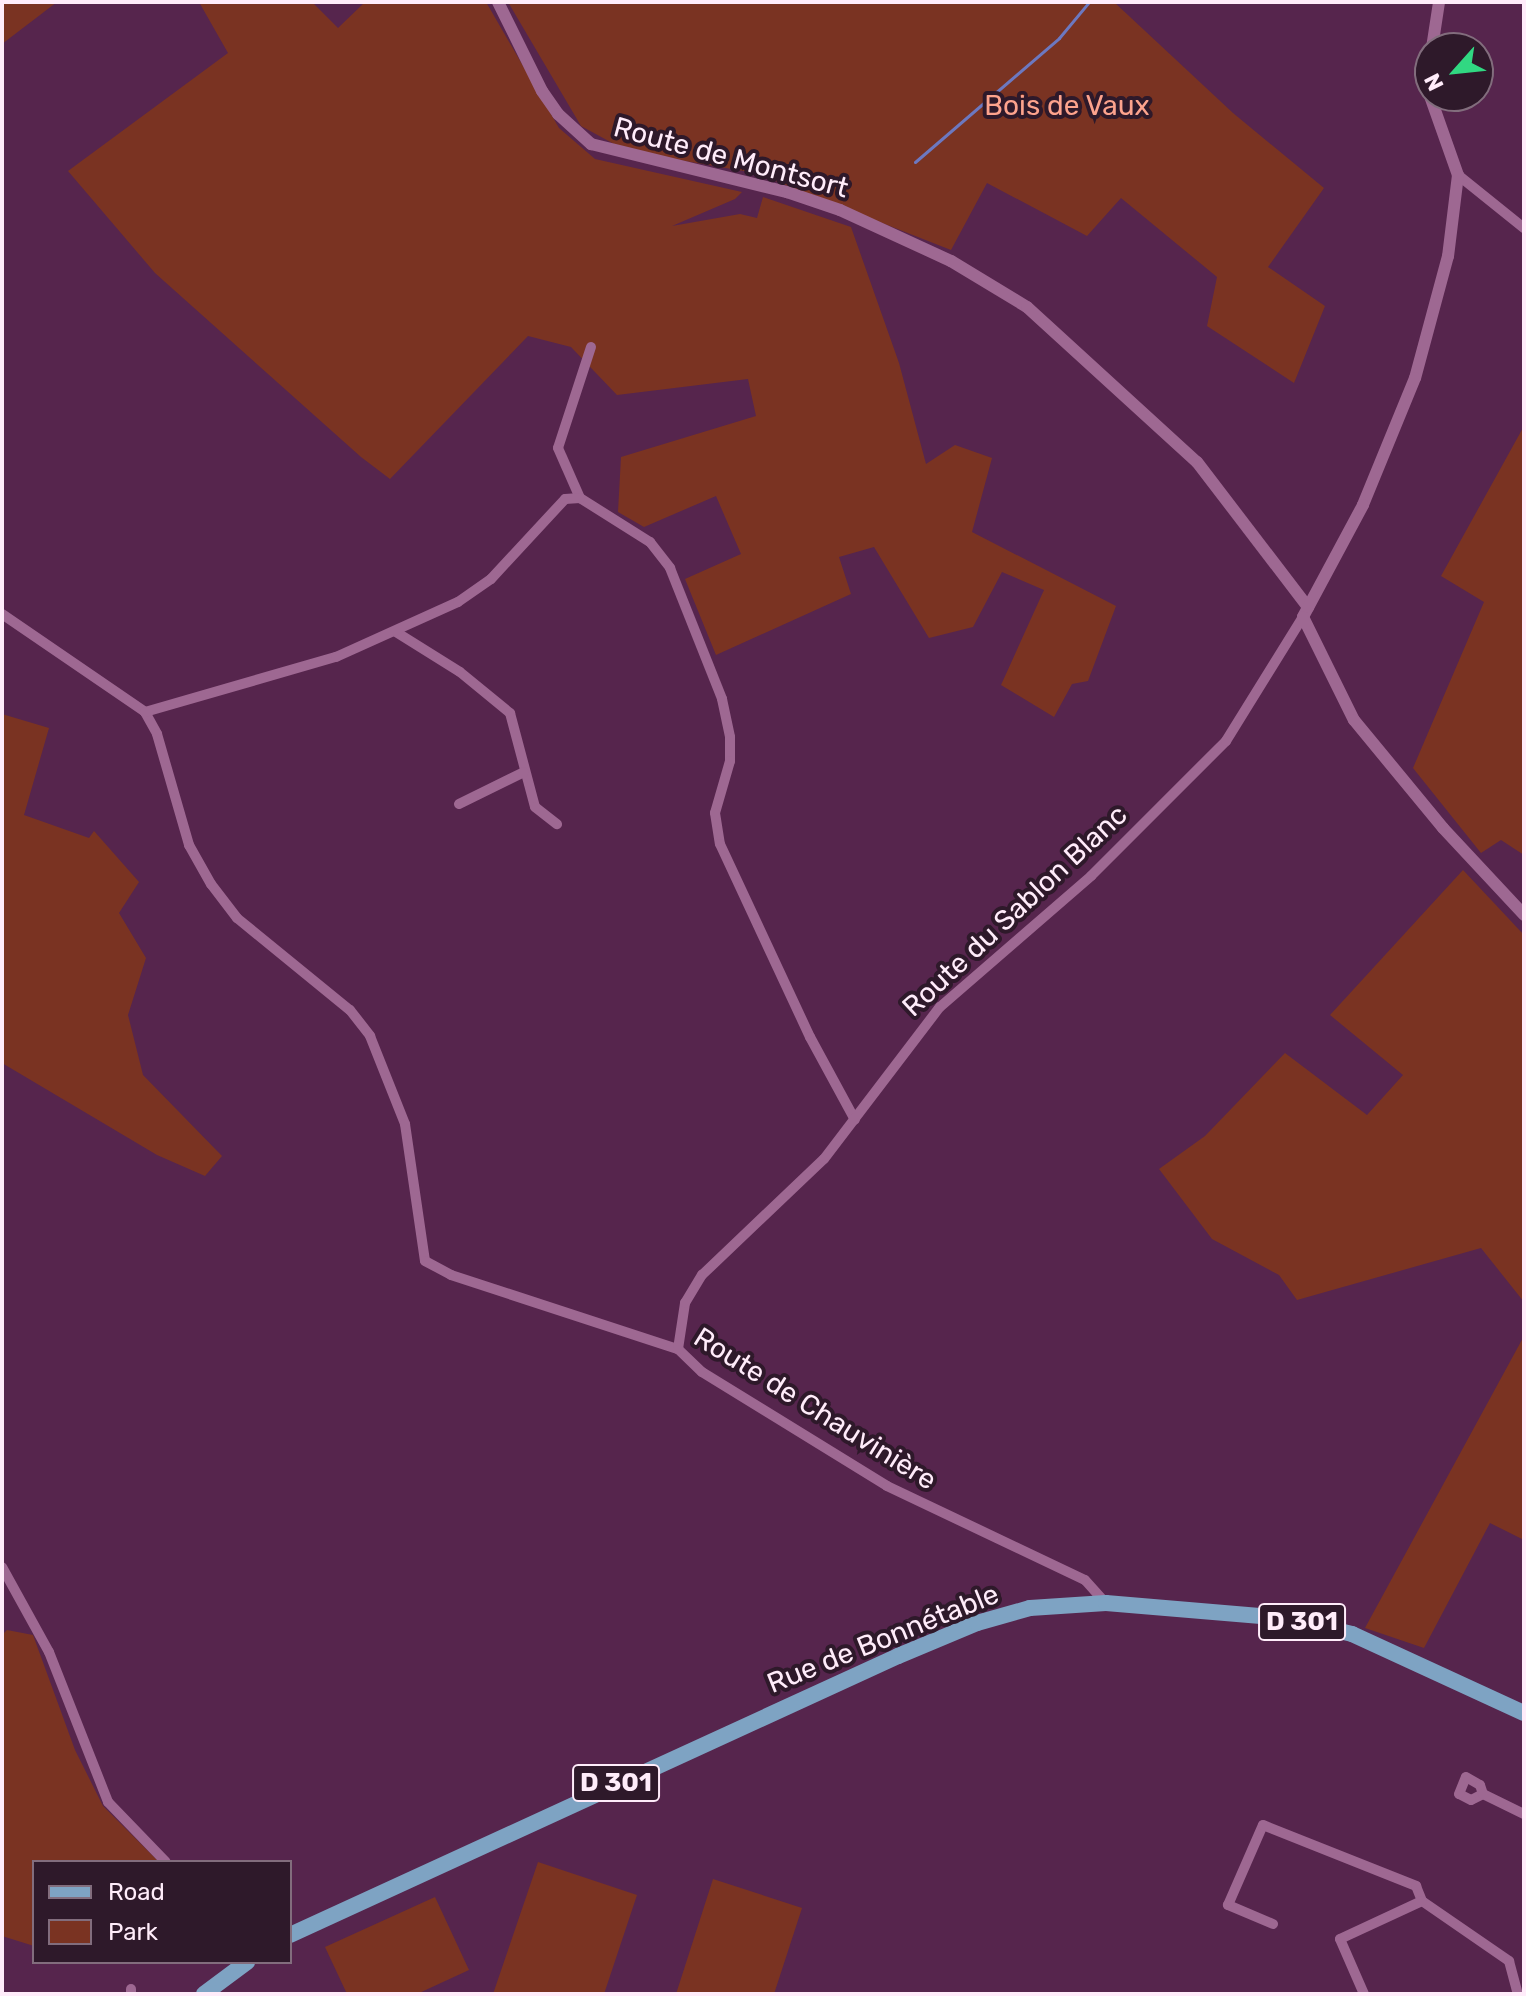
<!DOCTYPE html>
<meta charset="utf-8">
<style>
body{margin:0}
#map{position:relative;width:1526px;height:1996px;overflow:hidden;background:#56254d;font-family:Rubik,sans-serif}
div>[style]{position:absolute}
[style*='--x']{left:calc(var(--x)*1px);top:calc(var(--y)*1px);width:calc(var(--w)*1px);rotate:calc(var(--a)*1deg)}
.green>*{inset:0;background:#7a3322}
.stream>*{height:3px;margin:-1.5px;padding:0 1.5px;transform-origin:1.5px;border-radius:1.5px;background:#6c78c0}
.minor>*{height:10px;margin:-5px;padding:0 5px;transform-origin:5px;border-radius:5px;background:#9e6892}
.tertiary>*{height:12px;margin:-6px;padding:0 6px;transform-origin:6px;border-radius:6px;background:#9e6892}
.primary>*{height:16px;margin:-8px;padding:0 8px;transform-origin:8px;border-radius:8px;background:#7ea3c3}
span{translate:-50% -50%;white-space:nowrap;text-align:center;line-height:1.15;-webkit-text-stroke:8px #2e192a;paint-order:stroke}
.shield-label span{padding:2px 6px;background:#2e192a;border:2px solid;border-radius:6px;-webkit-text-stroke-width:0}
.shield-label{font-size:26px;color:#ffecfa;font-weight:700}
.park-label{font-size:28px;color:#fda38d}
.street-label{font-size:28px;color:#ffecfa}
.frame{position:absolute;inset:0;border:4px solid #ffecfa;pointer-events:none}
.legend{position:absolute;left:32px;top:1860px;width:260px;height:104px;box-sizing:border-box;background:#2e192a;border:2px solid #826d7d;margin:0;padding:10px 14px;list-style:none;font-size:24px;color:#ffecfa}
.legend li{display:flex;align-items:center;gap:16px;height:40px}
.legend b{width:40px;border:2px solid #826d7d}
.north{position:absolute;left:1414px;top:32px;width:80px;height:80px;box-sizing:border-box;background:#2e192a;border:2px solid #826d7d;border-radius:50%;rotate:243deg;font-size:22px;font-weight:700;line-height:32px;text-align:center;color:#ffecfa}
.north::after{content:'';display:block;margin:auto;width:28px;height:36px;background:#31d882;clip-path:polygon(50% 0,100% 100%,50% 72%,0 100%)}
</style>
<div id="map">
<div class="green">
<i style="clip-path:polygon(2px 2px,57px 2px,2px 44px)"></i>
<i style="clip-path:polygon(199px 2px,312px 2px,338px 28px,365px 2px,486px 2px,559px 128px,595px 159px,742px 192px,735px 199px,672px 226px,740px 214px,757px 218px,763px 197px,851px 227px,899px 363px,926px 464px,955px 445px,992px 458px,972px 532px,1116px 606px,1088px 681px,1072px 684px,1054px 717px,1001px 685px,1044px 590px,1002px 572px,973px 627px,929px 638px,874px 547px,839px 557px,851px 594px,716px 655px,685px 579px,741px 554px,716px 496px,644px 527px,618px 512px,621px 457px,756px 416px,748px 379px,617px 395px,571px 347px,528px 336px,390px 479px,361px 457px,155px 273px,68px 171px,228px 53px)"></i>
<i style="clip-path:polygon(508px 2px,1114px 2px,1233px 113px,1324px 188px,1268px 267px,1325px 306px,1294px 383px,1207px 326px,1217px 277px,1121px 198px,1087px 236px,987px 183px,951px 250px,755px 173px,627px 151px,581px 126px)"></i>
<i style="clip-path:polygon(1524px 426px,1524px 855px,1501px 840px,1481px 853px,1413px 768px,1484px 602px,1441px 576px)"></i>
<i style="clip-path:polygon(2px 714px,49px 728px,24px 815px,89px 838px,94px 831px,139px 882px,119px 913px,146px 958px,128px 1015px,143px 1075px,222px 1156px,205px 1176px,157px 1155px,2px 1063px)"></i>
<i style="clip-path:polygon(1463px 870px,1524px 935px,1524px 1302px,1481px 1248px,1297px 1300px,1279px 1275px,1212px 1239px,1159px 1169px,1205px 1136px,1285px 1053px,1367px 1115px,1403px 1075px,1330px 1015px)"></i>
<i style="clip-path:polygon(1524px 1336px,1524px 1540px,1490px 1523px,1424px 1648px,1365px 1628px)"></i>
<i style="clip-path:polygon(7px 1630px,33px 1635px,75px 1750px,103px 1806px,159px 1862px,34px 1862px,34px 1946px,2px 1936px,2px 1635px)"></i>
<i style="clip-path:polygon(538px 1862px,637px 1895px,604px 1994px,493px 1994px)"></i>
<i style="clip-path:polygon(713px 1879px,802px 1908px,774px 1994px,676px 1994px)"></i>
<i style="clip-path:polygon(435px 1897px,469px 1970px,417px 1994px,347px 1994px,325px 1947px)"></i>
</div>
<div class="stream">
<i style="--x:915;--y:162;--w:190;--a:-40.7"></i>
<i style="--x:1059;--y:38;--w:47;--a:-50.2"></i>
</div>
<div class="minor">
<i style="--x:1458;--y:175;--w:85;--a:38.8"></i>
<i style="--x:591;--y:347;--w:106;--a:108.1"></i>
<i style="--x:558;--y:448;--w:55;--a:66.3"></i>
<i style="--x:580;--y:498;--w:83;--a:32.2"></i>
<i style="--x:650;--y:542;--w:33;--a:52"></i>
<i style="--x:670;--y:568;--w:141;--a:68.3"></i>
<i style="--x:722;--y:699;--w:39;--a:78"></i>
<i style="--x:730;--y:737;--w:24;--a:90"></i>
<i style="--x:730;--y:761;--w:54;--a:106.1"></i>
<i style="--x:715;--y:813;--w:31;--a:81"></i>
<i style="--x:720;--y:844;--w:213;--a:65"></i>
<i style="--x:810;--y:1037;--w:94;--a:61.5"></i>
<i style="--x:2;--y:614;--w:173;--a:34.4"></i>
<i style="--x:145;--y:712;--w:25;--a:61"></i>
<i style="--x:157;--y:734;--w:116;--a:73.9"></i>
<i style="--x:189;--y:845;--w:45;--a:60.6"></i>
<i style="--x:211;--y:884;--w:43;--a:52.6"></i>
<i style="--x:237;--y:918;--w:146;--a:39.2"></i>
<i style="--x:350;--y:1010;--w:33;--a:52"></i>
<i style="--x:370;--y:1036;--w:95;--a:68.3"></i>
<i style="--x:405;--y:1124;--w:138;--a:81.7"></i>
<i style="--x:425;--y:1261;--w:30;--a:28"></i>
<i style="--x:451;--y:1275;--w:239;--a:18.1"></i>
<i style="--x:678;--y:1349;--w:33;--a:44"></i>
<i style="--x:702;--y:1372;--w:217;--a:31.6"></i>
<i style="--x:887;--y:1486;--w:219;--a:25.4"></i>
<i style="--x:1085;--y:1580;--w:31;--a:48"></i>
<i style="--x:396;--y:632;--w:75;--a:32"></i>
<i style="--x:460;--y:672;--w:65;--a:39.4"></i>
<i style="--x:510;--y:713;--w:97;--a:75.1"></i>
<i style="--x:535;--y:807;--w:28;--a:38"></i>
<i style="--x:145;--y:712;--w:199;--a:-16.1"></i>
<i style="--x:336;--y:657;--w:134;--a:-24.3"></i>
<i style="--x:458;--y:602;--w:40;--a:-34.9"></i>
<i style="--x:491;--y:579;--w:109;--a:-47.2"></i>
<i style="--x:565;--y:499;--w:15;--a:-4"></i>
<i style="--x:459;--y:804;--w:72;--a:-26.2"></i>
<i style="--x:678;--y:1349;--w:47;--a:-81.3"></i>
<i style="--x:685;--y:1303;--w:33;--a:-59"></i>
<i style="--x:702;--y:1275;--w:168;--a:-43.6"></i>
<i style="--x:824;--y:1159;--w:191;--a:-52.7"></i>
<i style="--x:940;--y:1007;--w:200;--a:-40.9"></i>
<i style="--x:1091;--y:876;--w:191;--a:-45"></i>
<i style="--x:1226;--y:741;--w:146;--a:-58.2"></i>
<i style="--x:2;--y:1567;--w:97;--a:61.1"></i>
<i style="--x:49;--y:1652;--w:161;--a:68.5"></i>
<i style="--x:108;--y:1802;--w:83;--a:46"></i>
<i style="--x:1483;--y:1794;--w:13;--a:153"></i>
<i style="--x:1471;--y:1800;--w:13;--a:-153"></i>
<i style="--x:1459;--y:1794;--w:18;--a:-68"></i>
<i style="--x:1466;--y:1777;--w:16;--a:30"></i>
<i style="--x:1480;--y:1785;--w:9;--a:72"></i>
<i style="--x:1483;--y:1794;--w:46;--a:26"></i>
<i style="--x:1273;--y:1924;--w:49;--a:-157.1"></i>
<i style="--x:1228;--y:1905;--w:87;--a:-66.4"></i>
<i style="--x:1263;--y:1825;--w:165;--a:21.7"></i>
<i style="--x:1416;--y:1886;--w:16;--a:68"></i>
<i style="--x:1422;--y:1901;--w:106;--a:34.6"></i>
<i style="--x:1509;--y:1961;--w:34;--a:75"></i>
<i style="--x:131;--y:1994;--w:5;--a:-90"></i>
<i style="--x:1364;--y:1994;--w:60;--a:-113.6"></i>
<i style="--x:1340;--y:1939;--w:90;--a:-24.9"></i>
</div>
<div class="tertiary">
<i style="--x:498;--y:2;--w:99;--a:63.7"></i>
<i style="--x:542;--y:91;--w:28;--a:55"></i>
<i style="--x:558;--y:114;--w:45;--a:42.3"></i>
<i style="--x:591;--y:144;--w:202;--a:13.8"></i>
<i style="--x:787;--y:192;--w:56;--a:18.8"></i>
<i style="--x:840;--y:210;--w:122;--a:24.7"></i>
<i style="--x:951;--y:261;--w:89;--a:31.2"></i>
<i style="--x:1027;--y:307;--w:230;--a:42.4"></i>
<i style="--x:1197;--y:462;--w:183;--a:52.6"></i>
<i style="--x:1432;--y:48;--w:47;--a:-81.3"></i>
<i style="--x:1430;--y:66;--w:28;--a:90"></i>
<i style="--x:1430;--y:96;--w:84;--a:70.5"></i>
<i style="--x:1458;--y:175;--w:82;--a:97"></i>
<i style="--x:1448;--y:256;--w:126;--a:105.1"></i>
<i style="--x:1415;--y:378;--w:137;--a:112.3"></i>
<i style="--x:1363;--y:505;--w:127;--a:118.2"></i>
<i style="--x:1303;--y:617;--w:115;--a:63.7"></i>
<i style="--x:1354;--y:720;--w:140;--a:50.5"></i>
<i style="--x:1443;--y:828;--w:119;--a:47"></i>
</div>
<div class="primary">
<i style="--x:290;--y:1935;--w:669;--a:-24.65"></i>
<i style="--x:898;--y:1656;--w:86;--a:-22.7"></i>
<i style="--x:977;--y:1623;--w:55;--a:-15.8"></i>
<i style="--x:1030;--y:1608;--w:76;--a:-3.8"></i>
<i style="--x:1106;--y:1603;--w:180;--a:4.8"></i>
<i style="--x:1285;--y:1618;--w:69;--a:13.4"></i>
<i style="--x:1352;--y:1634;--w:189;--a:24.7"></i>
<i style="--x:204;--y:1994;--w:54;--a:-36.7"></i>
</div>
<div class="shield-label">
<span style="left:1302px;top:1622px">D 301</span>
<span style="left:616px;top:1783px">D 301</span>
</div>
<div class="park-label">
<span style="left:1067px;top:106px">Bois de Vaux</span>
</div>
<div class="street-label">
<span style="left:731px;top:158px;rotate:15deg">Route de Montsort</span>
<span style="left:1015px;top:911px;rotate:-43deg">Route du Sablon Blanc</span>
<span style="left:815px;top:1409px;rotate:32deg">Route de Chauvinière</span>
<span style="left:883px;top:1639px;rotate:-22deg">Rue de Bonnétable</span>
</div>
<div class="frame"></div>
<ul class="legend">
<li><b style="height:10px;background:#7ea3c3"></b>Road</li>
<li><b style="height:22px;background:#7a3322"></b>Park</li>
</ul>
<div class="north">N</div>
</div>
